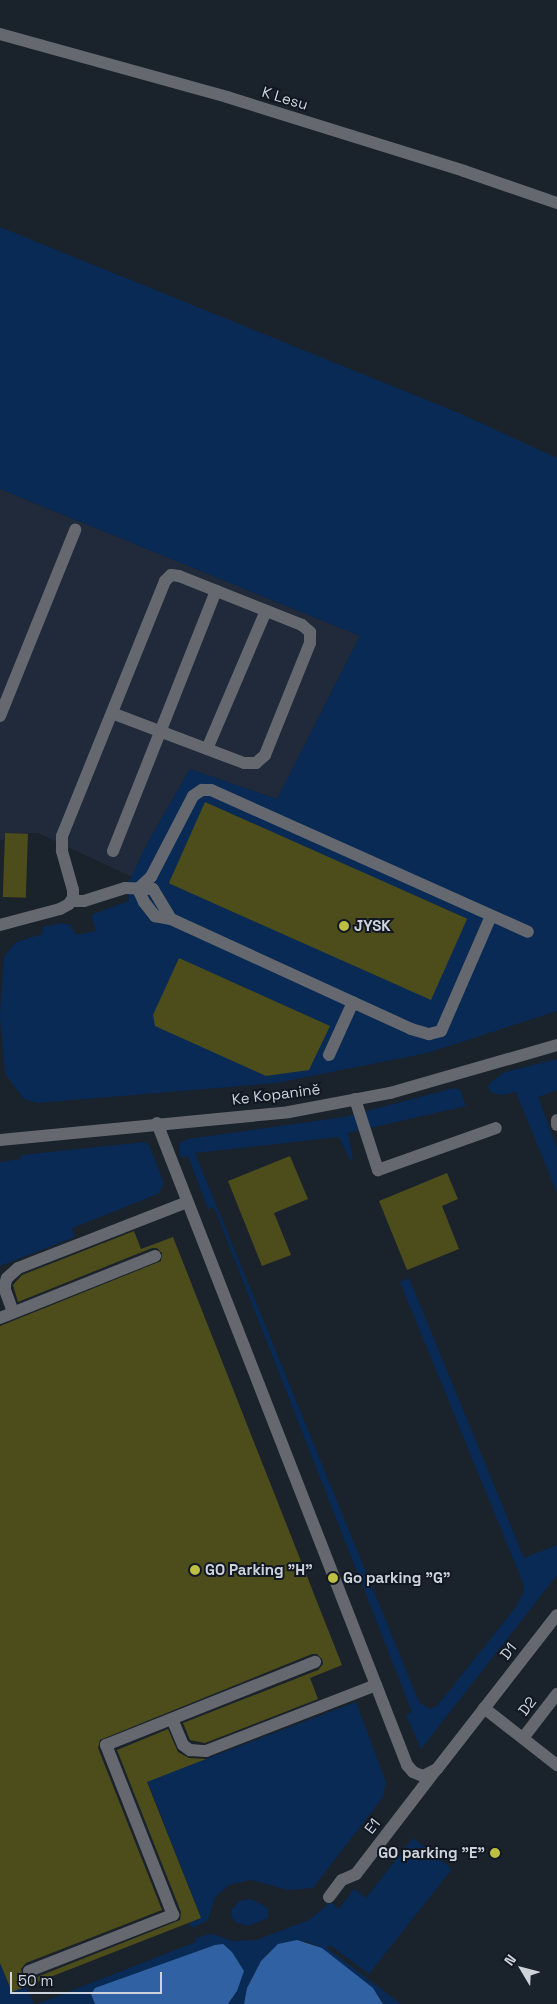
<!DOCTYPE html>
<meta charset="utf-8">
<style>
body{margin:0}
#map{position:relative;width:557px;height:2004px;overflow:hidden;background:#1a222c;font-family:"Space Grotesk",sans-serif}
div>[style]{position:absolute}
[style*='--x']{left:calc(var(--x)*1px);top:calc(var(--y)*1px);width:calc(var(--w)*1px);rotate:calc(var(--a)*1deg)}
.built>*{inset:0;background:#202a3a}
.green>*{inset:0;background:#092a54}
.water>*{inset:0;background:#2f61a3}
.building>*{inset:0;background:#4c4d1a;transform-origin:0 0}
.minor>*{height:12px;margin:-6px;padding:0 6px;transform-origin:6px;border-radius:6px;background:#65696f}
.dots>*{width:14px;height:14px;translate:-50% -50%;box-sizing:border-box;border:2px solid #111823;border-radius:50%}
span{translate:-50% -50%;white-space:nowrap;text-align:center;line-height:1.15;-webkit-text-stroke:4px #111823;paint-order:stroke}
.street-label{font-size:15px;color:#ced3db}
.poi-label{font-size:15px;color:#ced3db;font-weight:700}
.left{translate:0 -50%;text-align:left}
.right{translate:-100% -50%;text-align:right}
.north{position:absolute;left:497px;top:1944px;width:50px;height:50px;-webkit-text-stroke:4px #111823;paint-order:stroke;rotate:307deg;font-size:14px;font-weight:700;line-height:20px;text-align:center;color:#ced3db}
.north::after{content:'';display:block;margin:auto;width:18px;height:22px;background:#ced3db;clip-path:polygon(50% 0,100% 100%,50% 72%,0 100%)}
.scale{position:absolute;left:10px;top:1972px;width:152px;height:22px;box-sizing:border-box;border:2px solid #ced3db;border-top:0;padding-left:6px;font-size:15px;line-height:18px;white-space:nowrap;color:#ced3db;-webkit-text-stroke:4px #111823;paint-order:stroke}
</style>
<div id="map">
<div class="built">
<i style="clip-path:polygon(0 489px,360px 636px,277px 799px,190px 769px,149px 840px,132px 877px,38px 833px,5px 833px,4px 840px,0 840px)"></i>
</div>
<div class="green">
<i style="clip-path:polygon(0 227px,459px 413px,557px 458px,557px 1011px,427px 1053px,276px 1083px,38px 1103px,24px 1099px,5px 1074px,0 1016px,4px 957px,16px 942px,42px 934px,43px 927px,61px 923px,70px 925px,76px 935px,96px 931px,92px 918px,93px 914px,129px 901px,127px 885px,149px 840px,190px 769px,277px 799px,360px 636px,0 489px)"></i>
<i style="clip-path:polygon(557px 1059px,557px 1090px,538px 1097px,557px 1148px,557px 1193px,516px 1092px,501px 1095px,490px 1092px,488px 1087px,491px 1082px,505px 1072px)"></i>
<i style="clip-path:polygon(454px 1088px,460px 1090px,466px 1106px,348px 1133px,353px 1159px,350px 1160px,339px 1137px,195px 1153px,419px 1702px,430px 1709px,437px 1706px,516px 1607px,524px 1591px,523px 1583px,400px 1282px,409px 1278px,524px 1558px,557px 1545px,557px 1575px,421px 1749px,406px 1715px,412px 1712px,214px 1207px,208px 1209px,188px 1156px,181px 1158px,179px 1148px,181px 1142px,188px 1139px,344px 1117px)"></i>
<i style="clip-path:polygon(145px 1142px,150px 1147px,164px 1184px,158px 1194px,72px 1228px,75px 1237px,0 1266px,0 1162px,21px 1159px,21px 1155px)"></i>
<i style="clip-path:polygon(356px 1702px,386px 1782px,383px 1797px,313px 1888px,288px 1890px,251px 1880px,229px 1885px,215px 1897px,208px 1920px,192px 1928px,189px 1923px,201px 1918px,134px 1747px,166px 1774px)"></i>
<i style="clip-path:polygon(413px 1838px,452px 1869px,369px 1974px,330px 1945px,327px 1948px,401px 2004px,383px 2004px,380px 1997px,322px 1948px,305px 1941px,269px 1952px,261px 1961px,247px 1988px,244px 2004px,228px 2004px,237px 1991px,91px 1994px,95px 2004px,37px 2004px,196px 1942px,195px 1939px,205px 1935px,213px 1934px,232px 1941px,256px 1940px,309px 1920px,331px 1902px,339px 1909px,354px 1889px,366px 1898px)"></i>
<i style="clip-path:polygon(251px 1899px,268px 1908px,268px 1918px,249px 1926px,237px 1923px,231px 1916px,232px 1909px,239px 1901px)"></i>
<i style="clip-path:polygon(0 1963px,11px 1992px,26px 1986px,34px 2004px,0 2004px)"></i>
</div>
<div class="water">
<i style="clip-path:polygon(297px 1940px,322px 1948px,373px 1988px,383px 2004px,244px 2004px,247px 1988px,261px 1961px,278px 1944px)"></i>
<i style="clip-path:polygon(223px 1944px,232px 1952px,244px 1971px,237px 1991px,228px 2004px,95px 2004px,91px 1994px,95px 1988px,215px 1945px)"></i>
</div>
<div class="building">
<i style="left:205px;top:802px;width:287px;height:89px;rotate:24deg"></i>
<i style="left:5px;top:833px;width:23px;height:64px;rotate:2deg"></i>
<i style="clip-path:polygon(179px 958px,330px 1026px,309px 1070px,266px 1076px,155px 1026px,153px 1015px)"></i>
<i style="clip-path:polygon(290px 1156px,308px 1199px,274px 1213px,291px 1255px,262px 1266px,228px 1181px)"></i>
<i style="clip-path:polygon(447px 1173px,458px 1199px,442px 1206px,459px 1249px,407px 1270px,379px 1201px)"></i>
<i style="clip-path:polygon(134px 1231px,141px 1249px,173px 1237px,342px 1665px,310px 1678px,318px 1699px,205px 1743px,190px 1740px,183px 1723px,318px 1670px,323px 1664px,322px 1659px,317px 1654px,312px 1654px,100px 1740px,98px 1748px,162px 1910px,26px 1963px,21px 1969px,22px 1974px,27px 1979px,32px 1979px,180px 1920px,181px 1912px,117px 1750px,168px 1729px,178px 1752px,189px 1758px,206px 1759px,147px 1782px,201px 1918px,12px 1992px,0 1963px,0 1326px,161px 1261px,162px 1253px,157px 1248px,152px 1248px,18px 1302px,13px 1285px,22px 1275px)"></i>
</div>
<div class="minor">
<i style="--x:0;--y:34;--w:236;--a:15.5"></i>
<i style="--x:227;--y:97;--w:248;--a:17.3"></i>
<i style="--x:464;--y:171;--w:98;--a:19"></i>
<i style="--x:0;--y:716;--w:201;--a:-68"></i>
<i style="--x:207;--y:749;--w:150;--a:-66.9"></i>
<i style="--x:113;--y:851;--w:280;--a:-68.4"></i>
<i style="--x:138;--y:889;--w:18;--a:-43"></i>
<i style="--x:151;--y:877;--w:91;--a:-62.6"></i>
<i style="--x:193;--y:796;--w:11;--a:-34"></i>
<i style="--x:202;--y:790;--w:9;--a:0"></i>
<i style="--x:211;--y:790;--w:347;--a:24.1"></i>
<i style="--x:138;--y:889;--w:14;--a:65"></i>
<i style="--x:144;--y:902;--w:18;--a:52"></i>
<i style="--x:155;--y:916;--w:16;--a:11"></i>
<i style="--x:171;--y:919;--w:264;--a:24.6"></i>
<i style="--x:411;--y:1029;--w:19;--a:16"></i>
<i style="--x:429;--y:1034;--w:12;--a:-14"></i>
<i style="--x:441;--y:1031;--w:125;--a:-66.5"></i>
<i style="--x:71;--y:901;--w:13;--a:0"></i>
<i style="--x:84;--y:901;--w:43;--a:-17.6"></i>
<i style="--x:125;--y:888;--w:28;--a:2"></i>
<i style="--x:153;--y:889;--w:35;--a:59"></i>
<i style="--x:0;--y:925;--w:62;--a:-14.9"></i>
<i style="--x:60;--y:909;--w:10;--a:-29"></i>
<i style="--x:69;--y:904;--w:7;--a:-56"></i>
<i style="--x:73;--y:898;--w:8;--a:-90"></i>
<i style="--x:73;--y:890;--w:41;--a:-105.8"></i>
<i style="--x:62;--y:851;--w:15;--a:-90"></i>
<i style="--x:62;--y:836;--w:275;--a:-68"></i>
<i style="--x:165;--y:581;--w:8;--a:-45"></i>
<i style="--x:171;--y:575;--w:8;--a:7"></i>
<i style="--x:179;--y:576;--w:132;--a:21.7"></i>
<i style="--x:302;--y:625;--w:11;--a:41"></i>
<i style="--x:310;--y:632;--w:11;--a:90"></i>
<i style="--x:310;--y:643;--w:121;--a:111.9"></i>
<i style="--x:265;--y:755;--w:12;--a:138"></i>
<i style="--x:256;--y:763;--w:12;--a:180"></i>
<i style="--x:244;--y:763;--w:141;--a:-159.3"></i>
<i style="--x:329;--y:1055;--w:58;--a:-65.6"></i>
<i style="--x:355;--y:1099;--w:75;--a:72.1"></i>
<i style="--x:378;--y:1170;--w:125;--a:-19.6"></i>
<i style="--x:557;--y:1120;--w:5;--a:90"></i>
<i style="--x:157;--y:1123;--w:603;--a:68.71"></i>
<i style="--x:376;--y:1685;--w:86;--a:68.8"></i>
<i style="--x:407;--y:1765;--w:9;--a:49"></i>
<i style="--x:413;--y:1772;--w:11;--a:22"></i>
<i style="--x:423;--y:1776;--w:16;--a:-27"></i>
<i style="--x:437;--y:1769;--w:195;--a:-52.1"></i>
<i style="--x:0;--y:1140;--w:290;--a:-5.5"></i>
<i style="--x:289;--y:1112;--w:103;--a:-10.7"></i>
<i style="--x:390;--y:1093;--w:174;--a:-16"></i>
<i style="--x:13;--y:1312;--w:23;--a:-110"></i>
<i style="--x:5;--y:1290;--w:6;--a:-90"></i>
<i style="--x:5;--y:1284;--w:6;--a:-72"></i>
<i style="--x:7;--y:1278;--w:15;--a:-42"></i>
<i style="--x:18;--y:1268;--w:181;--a:-21.3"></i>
<i style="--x:0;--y:1318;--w:167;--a:-21.8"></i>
<i style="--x:484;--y:1708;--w:93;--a:38"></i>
<i style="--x:172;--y:1719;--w:28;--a:67"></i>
<i style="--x:183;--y:1745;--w:9;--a:36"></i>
<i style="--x:190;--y:1750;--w:16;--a:4"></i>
<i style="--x:206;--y:1751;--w:182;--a:-21.2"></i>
<i style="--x:523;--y:1738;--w:56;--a:-52.3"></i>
<i style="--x:329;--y:1897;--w:21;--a:-53"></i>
<i style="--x:342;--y:1880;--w:15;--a:-23"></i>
<i style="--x:356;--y:1874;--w:130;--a:-52.5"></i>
<i style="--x:29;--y:1971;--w:155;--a:-21.3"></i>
<i style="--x:173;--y:1915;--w:183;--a:-111.5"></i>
<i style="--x:106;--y:1745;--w:225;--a:-21.7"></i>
</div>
<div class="dots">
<i style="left:344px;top:926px;background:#bdbf43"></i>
<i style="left:195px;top:1570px;background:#bdbf43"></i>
<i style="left:333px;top:1578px;background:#bdbf43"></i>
<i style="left:495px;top:1853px;background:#bdbf43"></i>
</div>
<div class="street-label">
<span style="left:285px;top:98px;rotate:17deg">K Lesu</span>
<span style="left:276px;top:1094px;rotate:-7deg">Ke Kopanině</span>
<span style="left:508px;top:1651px;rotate:-52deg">D1</span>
<span style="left:527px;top:1706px;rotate:-52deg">D2</span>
<span style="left:372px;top:1826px;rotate:-52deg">E1</span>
</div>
<div class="poi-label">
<span class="left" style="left:354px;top:926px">JYSK</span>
<span class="left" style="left:205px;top:1570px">GO Parking "H"</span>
<span class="left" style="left:343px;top:1578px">Go parking "G"</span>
<span class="right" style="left:485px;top:1853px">GO parking "E"</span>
</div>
<div class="north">N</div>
<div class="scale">50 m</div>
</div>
